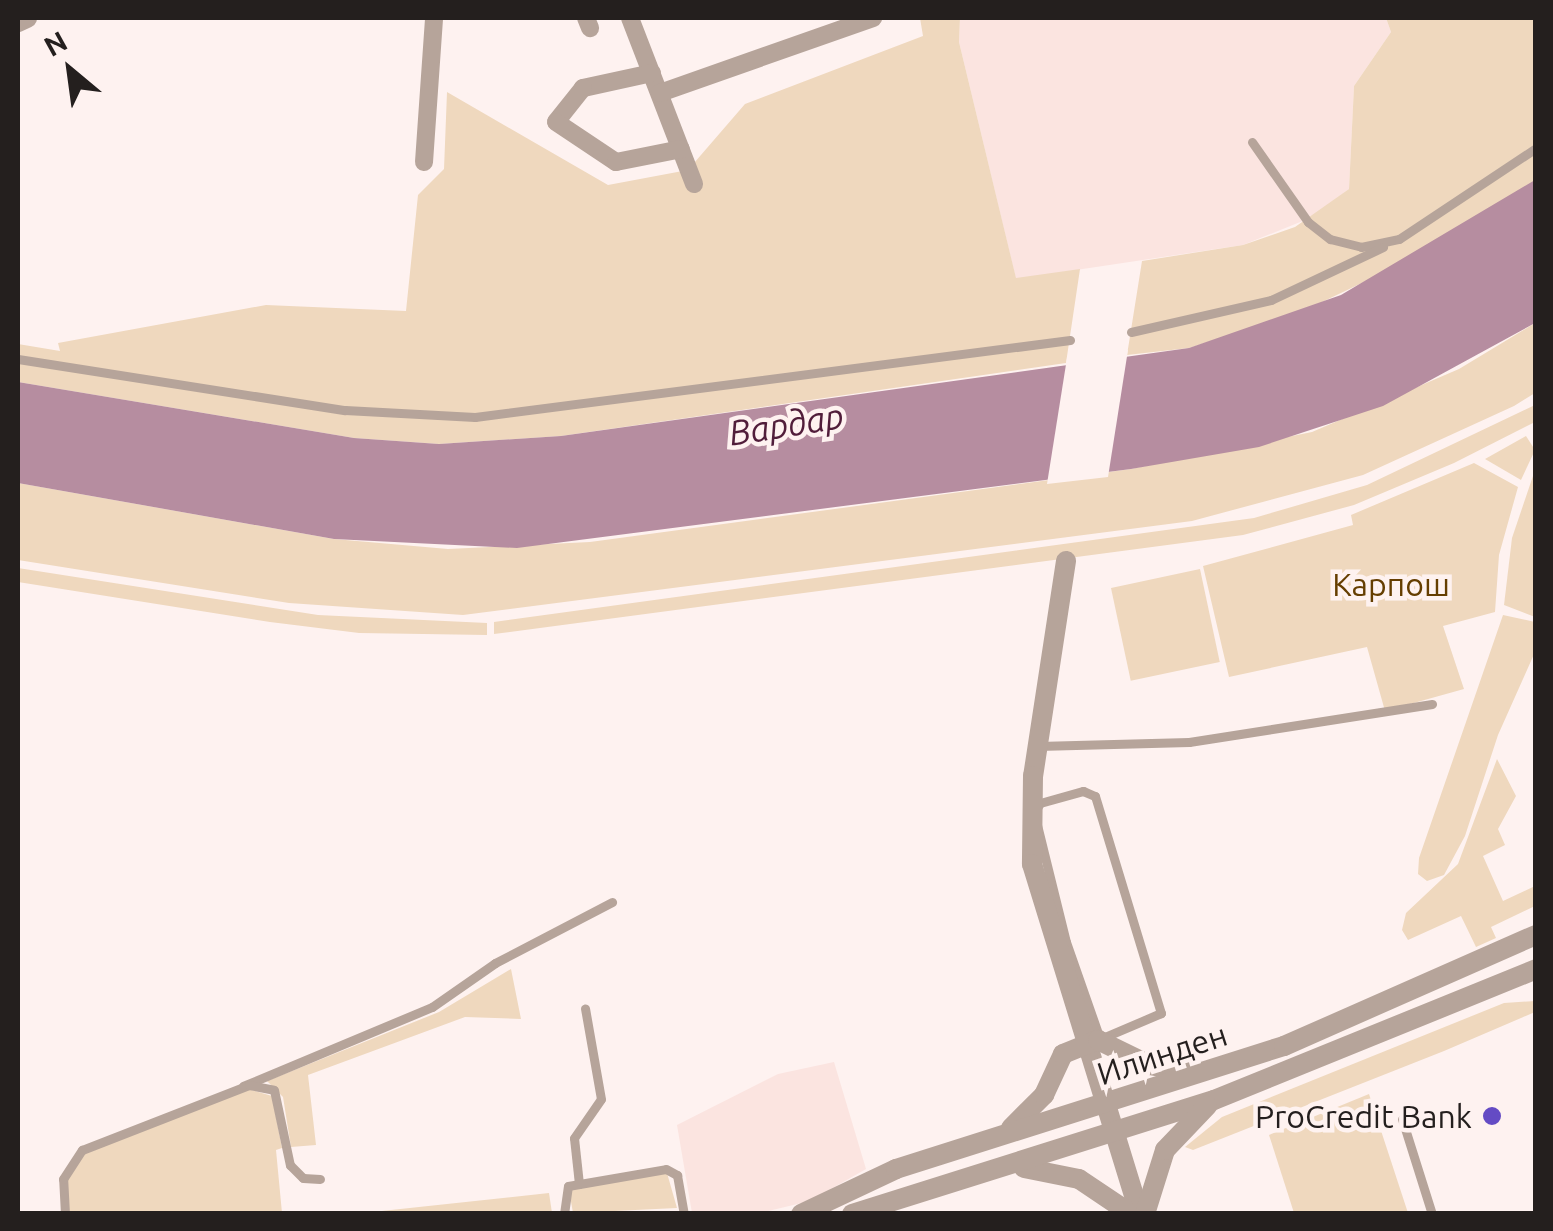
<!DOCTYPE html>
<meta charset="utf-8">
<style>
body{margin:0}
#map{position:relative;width:1553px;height:1231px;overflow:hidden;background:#fef2f0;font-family:Ubuntu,sans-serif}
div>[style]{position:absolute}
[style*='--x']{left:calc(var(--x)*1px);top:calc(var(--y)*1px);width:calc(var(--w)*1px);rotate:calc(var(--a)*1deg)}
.built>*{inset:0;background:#fbe4e0}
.green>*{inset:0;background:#efd8be;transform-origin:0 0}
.water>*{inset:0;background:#b68da0}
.pier>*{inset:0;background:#fef2f0}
.service>*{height:9px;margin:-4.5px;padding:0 4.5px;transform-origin:4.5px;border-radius:4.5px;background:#b6a49a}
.minor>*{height:18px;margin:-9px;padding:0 9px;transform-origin:9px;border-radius:9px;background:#b6a49a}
.tertiary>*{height:20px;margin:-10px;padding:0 10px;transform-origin:10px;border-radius:10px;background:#b6a49a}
.dots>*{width:28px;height:28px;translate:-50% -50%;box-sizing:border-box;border:5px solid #fef2f0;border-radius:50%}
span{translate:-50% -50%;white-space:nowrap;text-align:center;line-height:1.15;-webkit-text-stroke:9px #fef2f0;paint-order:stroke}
.park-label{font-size:32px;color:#653e01}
.street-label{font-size:32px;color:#241f1e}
.poi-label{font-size:32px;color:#241f1e}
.right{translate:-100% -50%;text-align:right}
.water-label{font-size:35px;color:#511d3a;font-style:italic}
.frame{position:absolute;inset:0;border:20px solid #241f1e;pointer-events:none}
.north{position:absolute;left:20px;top:20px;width:100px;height:100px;-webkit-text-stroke:8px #fef2f0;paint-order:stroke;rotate:331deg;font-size:28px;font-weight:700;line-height:40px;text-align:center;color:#241f1e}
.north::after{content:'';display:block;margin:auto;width:35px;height:45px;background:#241f1e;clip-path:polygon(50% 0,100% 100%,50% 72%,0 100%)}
</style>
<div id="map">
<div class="built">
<i style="clip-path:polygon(960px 18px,1386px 18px,1391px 32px,1354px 86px,1349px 189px,1315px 216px,1243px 245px,1016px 279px,959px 42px)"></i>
<i style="clip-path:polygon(834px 1062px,866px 1169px,810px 1201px,760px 1213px,692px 1213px,677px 1125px,778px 1074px)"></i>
</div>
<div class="green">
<i style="clip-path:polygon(920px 18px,960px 18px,959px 42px,1016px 278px,1080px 269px,1066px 363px,561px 436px,439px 444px,354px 438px,18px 382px,18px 344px,60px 351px,58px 343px,266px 305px,406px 311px,418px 195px,444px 169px,447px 92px,608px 185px,688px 170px,745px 104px,923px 36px)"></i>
<i style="clip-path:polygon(1386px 18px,1535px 18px,1536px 180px,1387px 271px,1297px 314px,1189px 348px,1127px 355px,1142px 261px,1243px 245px,1295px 227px,1349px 189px,1354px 86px,1391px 32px)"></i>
<i style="clip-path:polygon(1535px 323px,1535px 393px,1514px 406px,1363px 475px,1192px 521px,463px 615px,289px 603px,18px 560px,18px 483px,334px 539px,448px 549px,590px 542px,1131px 469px,1312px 432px,1459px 369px)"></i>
<i style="clip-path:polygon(1535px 405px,1535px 422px,1454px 463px,1354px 505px,1243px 535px,494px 634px,494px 622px,1254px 518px,1367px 485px)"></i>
<i style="clip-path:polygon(1526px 436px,1535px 450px,1521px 480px,1485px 459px)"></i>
<i style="clip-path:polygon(1474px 463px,1518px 487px,1499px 555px,1495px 612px,1443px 626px,1464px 689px,1385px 711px,1367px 647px,1229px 677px,1203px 566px,1353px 525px,1351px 515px)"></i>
<i style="clip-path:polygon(1535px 470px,1536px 617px,1535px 617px,1504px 605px,1512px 538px)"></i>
<i style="clip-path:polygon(18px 568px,318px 615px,487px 623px,487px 635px,359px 633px,270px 622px,18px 582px)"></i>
<i style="left:1200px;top:569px;width:95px;height:91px;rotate:78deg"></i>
<i style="clip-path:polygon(1503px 615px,1535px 622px,1535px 652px,1498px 735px,1465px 836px,1444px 875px,1427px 881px,1418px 874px,1419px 858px)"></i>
<i style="clip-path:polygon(1497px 759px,1516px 796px,1498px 829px,1505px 845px,1483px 856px,1503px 901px,1535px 886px,1535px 906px,1491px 927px,1496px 938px,1476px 947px,1461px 916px,1408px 940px,1402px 930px,1406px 913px,1458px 864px)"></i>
<i style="clip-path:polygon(511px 969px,521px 1019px,465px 1017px,308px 1075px,316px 1145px,291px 1147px,283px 1097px,267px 1081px,439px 1012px)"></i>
<i style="clip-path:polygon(1535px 1001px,1535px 1012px,1444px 1051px,1193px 1150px,1185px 1147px,1222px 1117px,1504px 1003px)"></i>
<i style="clip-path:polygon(248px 1089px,272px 1096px,282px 1148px,276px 1150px,282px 1213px,68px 1214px,68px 1174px,83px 1154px)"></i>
<i style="clip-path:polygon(1369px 1094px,1408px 1213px,1294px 1213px,1269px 1135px)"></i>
<i style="clip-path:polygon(667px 1173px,677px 1208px,573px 1213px,569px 1190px)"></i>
<i style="clip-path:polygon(549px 1193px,552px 1213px,363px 1213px)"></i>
</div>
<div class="water">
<i style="clip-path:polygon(1535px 180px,1535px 323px,1383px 406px,1259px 447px,1131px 469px,517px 548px,334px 539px,18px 483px,18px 382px,354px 438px,439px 444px,561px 436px,1189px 348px,1341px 295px)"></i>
</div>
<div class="pier">
<i style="clip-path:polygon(1128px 350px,1108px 477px,1047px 484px,1067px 358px)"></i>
</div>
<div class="service">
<i style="--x:1252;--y:142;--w:98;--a:55"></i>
<i style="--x:1308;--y:222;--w:28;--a:38"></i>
<i style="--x:1330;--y:239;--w:32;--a:14"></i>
<i style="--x:1361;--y:247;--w:39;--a:-12"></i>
<i style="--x:1399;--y:239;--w:164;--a:-33.6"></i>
<i style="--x:1131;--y:332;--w:144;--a:-12.9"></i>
<i style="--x:1271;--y:300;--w:124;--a:-25.3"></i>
<i style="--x:18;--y:359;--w:331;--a:8.9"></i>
<i style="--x:345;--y:410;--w:130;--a:3.1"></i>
<i style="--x:475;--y:417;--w:600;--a:-7.37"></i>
<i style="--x:1038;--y:746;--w:151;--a:-1.5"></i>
<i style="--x:1189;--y:742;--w:246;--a:-8.9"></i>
<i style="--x:1083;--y:791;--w:13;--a:23"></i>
<i style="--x:1095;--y:796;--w:227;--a:73.1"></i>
<i style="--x:1161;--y:1013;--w:66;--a:156.9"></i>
<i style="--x:1100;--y:1039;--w:103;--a:-109.3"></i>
<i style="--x:1066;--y:942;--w:133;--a:-103.9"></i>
<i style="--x:1034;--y:813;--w:12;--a:-59"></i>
<i style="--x:1040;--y:803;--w:45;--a:-15.6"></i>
<i style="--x:243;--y:1086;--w:205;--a:-22.7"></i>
<i style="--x:432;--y:1007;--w:77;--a:-34.9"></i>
<i style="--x:495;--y:963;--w:132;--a:-27.5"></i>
<i style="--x:1402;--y:1119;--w:100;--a:72.5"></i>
<i style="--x:579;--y:1184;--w:46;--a:-96.2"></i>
<i style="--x:574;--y:1138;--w:47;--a:-55.3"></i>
<i style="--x:601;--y:1099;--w:92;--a:-100"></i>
<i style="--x:65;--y:1214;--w:35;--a:-93"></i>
<i style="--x:63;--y:1179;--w:35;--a:-57"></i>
<i style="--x:82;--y:1150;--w:179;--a:-21.3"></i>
<i style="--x:249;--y:1085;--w:25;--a:11"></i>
<i style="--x:274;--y:1090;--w:77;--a:78"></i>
<i style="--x:290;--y:1165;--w:18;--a:45"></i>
<i style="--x:303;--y:1178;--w:17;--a:3"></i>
<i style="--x:564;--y:1214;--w:28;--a:-82"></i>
<i style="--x:568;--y:1186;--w:99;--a:-9.8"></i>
<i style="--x:666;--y:1169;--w:13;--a:29"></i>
<i style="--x:677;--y:1175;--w:40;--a:80"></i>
</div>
<div class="minor">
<i style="--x:586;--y:18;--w:11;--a:68"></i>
<i style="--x:630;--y:18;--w:178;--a:68.9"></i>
<i style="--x:652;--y:73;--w:71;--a:167.7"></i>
<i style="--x:583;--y:88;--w:43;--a:128.5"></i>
<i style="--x:556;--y:122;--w:72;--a:33.7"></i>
<i style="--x:616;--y:162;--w:66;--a:-11.3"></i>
<i style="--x:660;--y:93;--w:226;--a:-19.4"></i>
<i style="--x:424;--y:162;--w:144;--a:-86"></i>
</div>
<div class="tertiary">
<i style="--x:18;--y:22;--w:10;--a:-24"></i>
<i style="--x:1066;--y:561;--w:218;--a:98.7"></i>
<i style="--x:1033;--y:776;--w:88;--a:90.7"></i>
<i style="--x:1032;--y:864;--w:366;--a:72.9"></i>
<i style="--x:1011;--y:1128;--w:47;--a:-45"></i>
<i style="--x:1044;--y:1095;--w:45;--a:-65.1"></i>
<i style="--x:1063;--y:1054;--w:38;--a:-22"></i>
<i style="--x:1098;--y:1040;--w:57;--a:26.1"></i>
<i style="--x:1149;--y:1065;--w:48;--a:9.7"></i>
<i style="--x:1024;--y:1168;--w:56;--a:11.3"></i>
<i style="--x:1079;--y:1179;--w:63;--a:33.9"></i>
<i style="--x:801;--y:1214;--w:105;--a:-25.3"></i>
<i style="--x:896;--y:1169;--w:407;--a:-17.6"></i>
<i style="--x:1284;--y:1046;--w:275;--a:-23.8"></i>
<i style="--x:852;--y:1214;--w:380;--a:-17.5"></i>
<i style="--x:1214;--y:1100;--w:348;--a:-22.1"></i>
<i style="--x:1145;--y:1214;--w:67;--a:-72.6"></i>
<i style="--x:1165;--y:1150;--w:61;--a:-46.3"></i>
</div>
<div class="dots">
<i style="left:1492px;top:1116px;background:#644bc4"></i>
</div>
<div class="park-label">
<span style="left:1391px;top:584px">Карпош</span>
</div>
<div class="street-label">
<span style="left:1162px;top:1054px;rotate:-18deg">Илинден</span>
</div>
<div class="poi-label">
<span class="right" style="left:1472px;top:1116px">ProCredit Bank</span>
</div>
<div class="water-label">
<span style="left:786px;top:424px;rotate:-9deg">Вардар</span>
</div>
<div class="frame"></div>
<div class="north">N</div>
</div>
